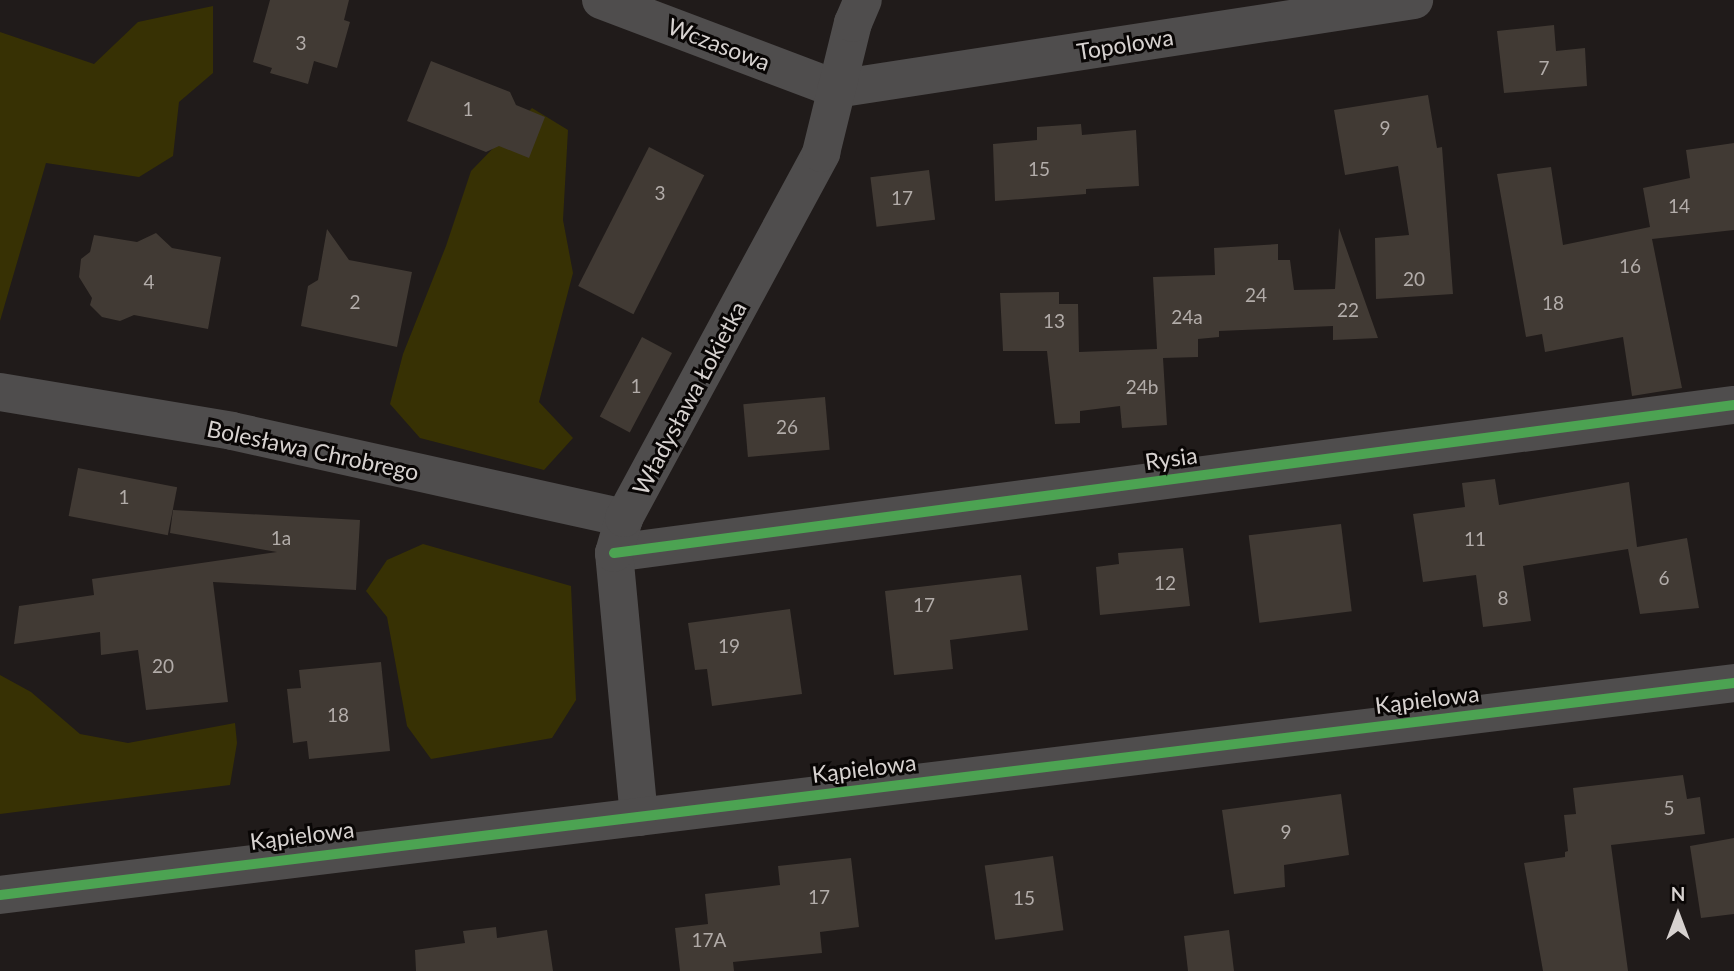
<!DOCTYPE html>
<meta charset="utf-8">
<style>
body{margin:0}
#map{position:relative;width:1734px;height:971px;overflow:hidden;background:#201b1a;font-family:Lato,sans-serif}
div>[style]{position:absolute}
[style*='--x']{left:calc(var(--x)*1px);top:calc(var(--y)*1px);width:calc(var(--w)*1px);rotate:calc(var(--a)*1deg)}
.green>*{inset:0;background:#373104}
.building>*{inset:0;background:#413a34;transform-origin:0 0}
.street>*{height:38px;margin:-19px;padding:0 19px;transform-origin:19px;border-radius:19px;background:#4f4d4d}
.cycleway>*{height:10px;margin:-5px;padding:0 5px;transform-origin:5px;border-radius:5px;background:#4ca352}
span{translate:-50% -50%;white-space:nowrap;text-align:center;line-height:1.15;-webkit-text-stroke:6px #090605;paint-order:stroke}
.number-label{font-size:19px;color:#b2aca9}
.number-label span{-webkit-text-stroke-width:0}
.street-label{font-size:23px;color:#d7d2d0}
.north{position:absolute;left:1643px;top:880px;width:70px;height:70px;-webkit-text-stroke:5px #090605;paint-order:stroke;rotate:0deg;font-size:19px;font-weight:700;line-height:28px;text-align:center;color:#d7d2d0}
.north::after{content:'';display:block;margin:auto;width:24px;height:32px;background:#d7d2d0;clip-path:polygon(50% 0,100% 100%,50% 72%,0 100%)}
</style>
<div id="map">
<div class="green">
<i style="clip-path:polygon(213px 6px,213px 73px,179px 102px,173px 156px,139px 177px,46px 163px,0 321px,0 32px,94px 64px,138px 22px)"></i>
<i style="clip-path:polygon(532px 108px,568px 130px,563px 220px,573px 273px,539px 402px,573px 438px,544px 470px,420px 438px,390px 404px,403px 354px,446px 246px,471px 171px)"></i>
<i style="clip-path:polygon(423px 544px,571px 586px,576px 700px,552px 738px,431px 759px,407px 726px,387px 617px,366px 591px,387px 560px)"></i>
<i style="clip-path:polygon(0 675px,31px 692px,80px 734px,128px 743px,235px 723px,237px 743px,230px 785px,0 814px)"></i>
</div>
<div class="building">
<i style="clip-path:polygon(270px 0,349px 0,344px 20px,350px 22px,337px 68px,314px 61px,308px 84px,270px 73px,272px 68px,253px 62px)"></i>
<i style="clip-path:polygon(1554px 25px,1556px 51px,1585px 48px,1587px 86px,1504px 93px,1497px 31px)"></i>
<i style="clip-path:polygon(431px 61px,510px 92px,516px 105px,545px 117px,529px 158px,499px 146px,486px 152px,407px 121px)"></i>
<i style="clip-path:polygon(1428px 95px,1437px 148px,1442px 147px,1453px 294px,1376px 299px,1375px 238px,1409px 235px,1398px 166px,1345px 175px,1334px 110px)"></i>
<i style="clip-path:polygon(1081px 124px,1082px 135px,1136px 130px,1139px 186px,1086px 189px,1086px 194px,995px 201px,993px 144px,1037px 140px,1037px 127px)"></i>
<i style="clip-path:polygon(1734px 143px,1734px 230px,1652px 239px,1682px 388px,1632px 396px,1623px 337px,1545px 352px,1542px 334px,1526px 337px,1497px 174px,1551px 167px,1563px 245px,1650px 227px,1643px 188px,1690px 178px,1686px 150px)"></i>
<i style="left:649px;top:147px;width:62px;height:156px;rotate:27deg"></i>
<i style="left:929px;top:170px;width:50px;height:59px;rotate:83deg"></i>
<i style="clip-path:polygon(1339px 228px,1378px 338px,1333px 340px,1333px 326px,1219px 331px,1219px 337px,1198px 339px,1198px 357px,1163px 358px,1167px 425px,1122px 428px,1120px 406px,1080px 411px,1080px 423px,1055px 424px,1047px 351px,1003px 351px,1000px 293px,1059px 292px,1059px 304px,1078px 304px,1079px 352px,1157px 349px,1153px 277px,1215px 275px,1214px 248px,1278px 244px,1278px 260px,1290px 260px,1294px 290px,1335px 289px)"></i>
<i style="clip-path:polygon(327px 229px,349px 260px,412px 272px,397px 347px,301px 326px,308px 286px,318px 280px)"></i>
<i style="clip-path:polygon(156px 233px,172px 248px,221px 257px,208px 329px,134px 315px,120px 321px,102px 317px,90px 305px,92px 298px,79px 277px,81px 259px,90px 252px,94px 235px,137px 242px)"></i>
<i style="left:642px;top:337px;width:34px;height:90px;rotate:28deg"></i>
<i style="left:825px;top:397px;width:53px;height:82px;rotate:85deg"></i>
<i style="left:78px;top:468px;width:101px;height:49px;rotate:11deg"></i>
<i style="clip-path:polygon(1495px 479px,1499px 505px,1629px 482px,1637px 547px,1687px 538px,1699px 608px,1640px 614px,1628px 549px,1523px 566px,1531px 621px,1483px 627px,1476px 575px,1423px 582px,1413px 514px,1465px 507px,1462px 483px)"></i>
<i style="clip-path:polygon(173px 510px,360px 520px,356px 590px,213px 582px,228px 702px,146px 710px,138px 650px,101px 655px,100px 632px,14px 644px,19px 606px,94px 595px,92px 579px,277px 552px,170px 533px)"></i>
<i style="left:1341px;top:524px;width:88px;height:93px;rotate:83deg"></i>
<i style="clip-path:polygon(1183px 548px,1190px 606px,1100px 615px,1096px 567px,1119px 564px,1118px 553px)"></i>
<i style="clip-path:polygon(1021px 575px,1028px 630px,950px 640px,953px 669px,894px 675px,885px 591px)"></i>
<i style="clip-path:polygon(790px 609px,802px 694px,712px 706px,707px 669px,695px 670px,688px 623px)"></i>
<i style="clip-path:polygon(381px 662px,390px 751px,309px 759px,307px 741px,293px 743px,287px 689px,301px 688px,299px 670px)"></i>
<i style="clip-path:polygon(1683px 775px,1687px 799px,1700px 797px,1705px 834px,1611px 845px,1628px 971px,1543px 971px,1524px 863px,1565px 857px,1565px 852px,1568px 851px,1564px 815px,1576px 814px,1573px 788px)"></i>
<i style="clip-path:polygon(1341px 794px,1349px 855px,1284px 865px,1285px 887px,1234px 894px,1222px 810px)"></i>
<i style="clip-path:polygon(1734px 838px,1734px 914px,1701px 918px,1690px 846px)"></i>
<i style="left:1053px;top:856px;width:75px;height:69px;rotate:82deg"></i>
<i style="clip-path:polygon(851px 858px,859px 927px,820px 932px,822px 953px,733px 962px,734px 971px,680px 971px,675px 928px,708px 924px,705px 894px,780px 885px,778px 866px)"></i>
<i style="clip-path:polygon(496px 927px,497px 938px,547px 930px,553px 971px,416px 971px,415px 950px,465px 943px,463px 931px)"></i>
<i style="clip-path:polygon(1229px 930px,1234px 971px,1188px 971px,1184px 936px)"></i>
</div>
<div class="street">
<i style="--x:601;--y:0;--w:251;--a:20.7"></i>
<i style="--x:836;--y:89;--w:585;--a:-8.75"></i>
<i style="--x:0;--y:392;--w:235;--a:9.5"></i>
<i style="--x:232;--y:431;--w:402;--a:12.5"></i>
<i style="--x:614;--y:553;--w:1130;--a:-7.53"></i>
<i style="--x:639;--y:817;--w:265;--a:-95.4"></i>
<i style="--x:614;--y:553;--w:36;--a:-74"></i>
<i style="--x:624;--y:518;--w:415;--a:-61.6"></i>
<i style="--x:821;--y:153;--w:134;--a:-76.2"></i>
<i style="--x:853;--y:23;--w:25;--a:-67"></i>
<i style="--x:0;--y:895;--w:1747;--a:-6.97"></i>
</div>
<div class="cycleway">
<i style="--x:614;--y:553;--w:1130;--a:-7.53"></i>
<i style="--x:0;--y:895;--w:1747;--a:-6.97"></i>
</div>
<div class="number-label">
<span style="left:301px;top:43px">3</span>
<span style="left:1544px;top:68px">7</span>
<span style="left:468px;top:109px">1</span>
<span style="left:1385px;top:128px">9</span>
<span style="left:1039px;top:169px">15</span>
<span style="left:660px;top:193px">3</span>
<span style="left:902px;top:198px">17</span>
<span style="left:1679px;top:206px">14</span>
<span style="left:1630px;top:266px">16</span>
<span style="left:1414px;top:279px">20</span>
<span style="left:149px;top:282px">4</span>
<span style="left:1256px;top:295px">24</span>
<span style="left:355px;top:302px">2</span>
<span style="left:1553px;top:303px">18</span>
<span style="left:1348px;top:310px">22</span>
<span style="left:1187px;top:317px">24a</span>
<span style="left:1054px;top:321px">13</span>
<span style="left:636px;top:386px">1</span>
<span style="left:1142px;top:387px">24b</span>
<span style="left:787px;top:427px">26</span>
<span style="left:124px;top:497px">1</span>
<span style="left:281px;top:538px">1a</span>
<span style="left:1475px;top:539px">11</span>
<span style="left:1664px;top:578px">6</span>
<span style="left:1165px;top:583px">12</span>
<span style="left:1503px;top:598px">8</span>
<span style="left:924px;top:605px">17</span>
<span style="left:729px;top:646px">19</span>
<span style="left:163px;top:666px">20</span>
<span style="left:338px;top:715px">18</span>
<span style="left:1669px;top:808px">5</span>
<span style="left:1286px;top:832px">9</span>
<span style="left:819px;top:897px">17</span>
<span style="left:1024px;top:898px">15</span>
<span style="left:709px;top:940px">17A</span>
</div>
<div class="street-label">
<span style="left:719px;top:44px;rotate:21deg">Wczasowa</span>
<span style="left:1125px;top:44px;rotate:-9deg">Topolowa</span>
<span style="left:689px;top:398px;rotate:-62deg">Władysława Łokietka</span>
<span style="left:313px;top:450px;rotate:12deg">Bolesława Chrobrego</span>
<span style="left:1171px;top:458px;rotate:-8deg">Rysia</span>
<span style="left:1427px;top:699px;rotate:-7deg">Kąpielowa</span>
<span style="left:864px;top:768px;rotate:-7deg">Kąpielowa</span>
<span style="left:302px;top:835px;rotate:-7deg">Kąpielowa</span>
</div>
<div class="north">N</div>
</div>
